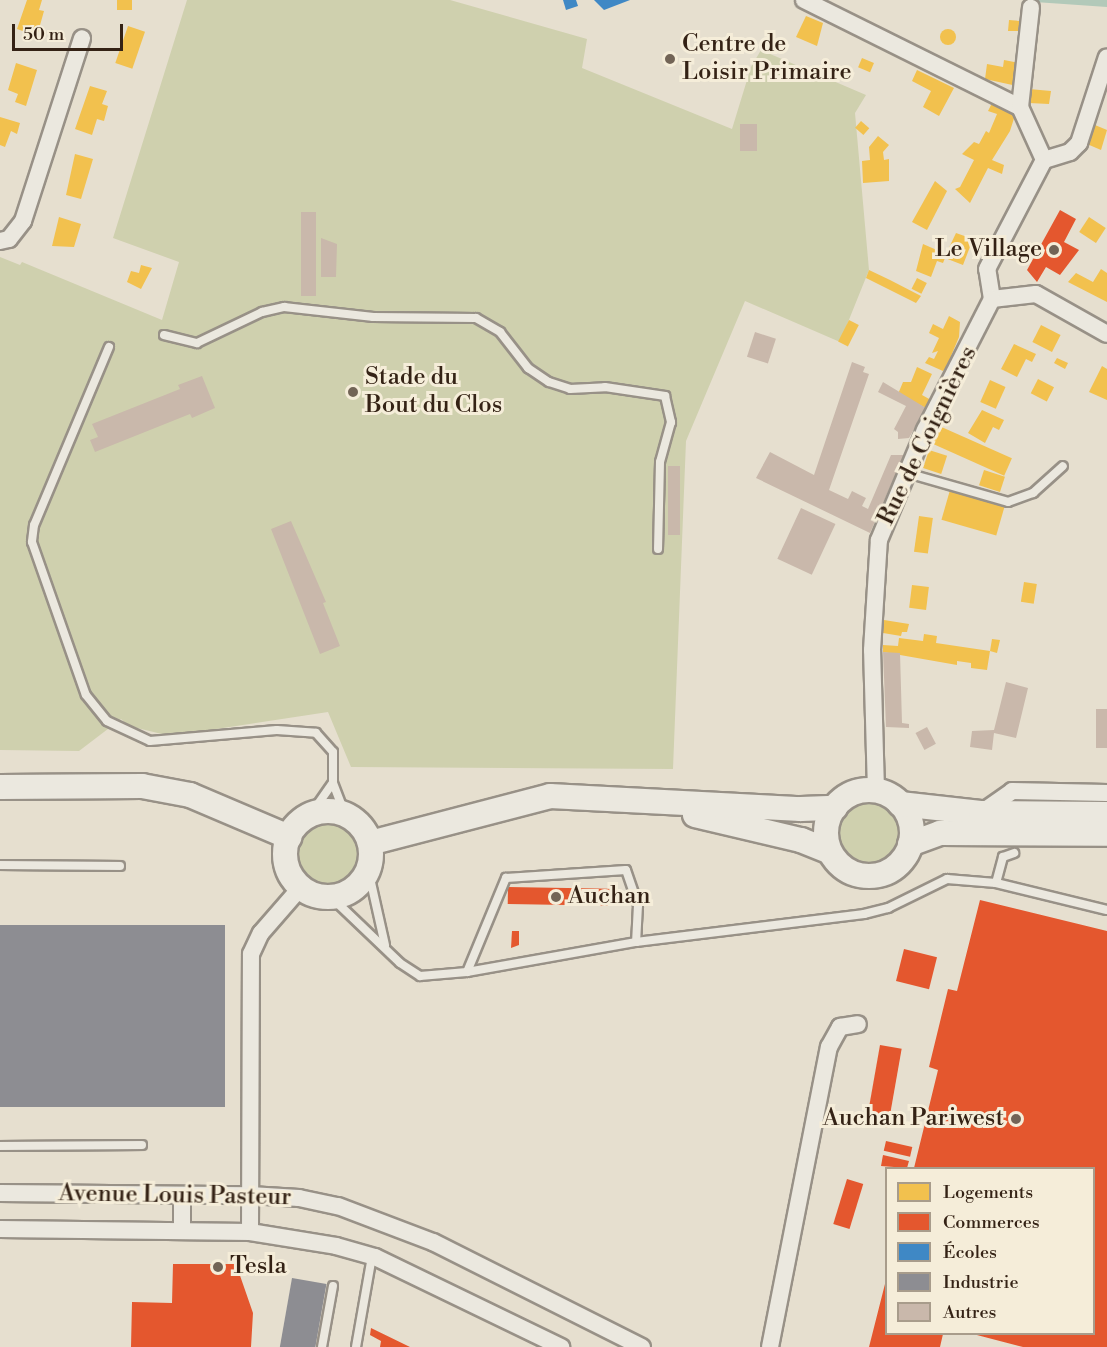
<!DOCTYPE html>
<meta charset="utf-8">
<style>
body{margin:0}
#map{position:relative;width:1107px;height:1347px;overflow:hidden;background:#e6dfcf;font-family:"Libre Bodoni",serif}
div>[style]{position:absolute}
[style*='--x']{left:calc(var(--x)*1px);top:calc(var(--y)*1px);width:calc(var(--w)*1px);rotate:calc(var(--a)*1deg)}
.green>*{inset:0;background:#cfd0ae}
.round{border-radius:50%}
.water>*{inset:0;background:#b2c9b9}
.homes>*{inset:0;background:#f2c14e;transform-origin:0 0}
.shops>*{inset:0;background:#e4572e;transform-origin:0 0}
.schools>*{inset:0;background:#3f88c5}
.industry>*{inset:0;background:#8d8d92;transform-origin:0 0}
.building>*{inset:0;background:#c9b8ab;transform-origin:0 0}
.roads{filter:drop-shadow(2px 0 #989187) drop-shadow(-2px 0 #989187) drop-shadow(0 2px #989187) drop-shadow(0 -2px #989187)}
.lane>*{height:8px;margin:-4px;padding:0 4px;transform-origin:4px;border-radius:4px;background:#ebe8df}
.street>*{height:16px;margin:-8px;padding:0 8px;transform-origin:8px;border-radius:8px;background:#ebe8df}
.secondary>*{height:24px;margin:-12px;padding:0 12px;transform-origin:12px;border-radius:12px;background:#ebe8df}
.secondary>.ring{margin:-12px;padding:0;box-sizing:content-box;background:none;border:24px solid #ebe8df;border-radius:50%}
.dots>*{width:16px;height:16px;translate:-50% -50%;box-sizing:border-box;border:3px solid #f5edd9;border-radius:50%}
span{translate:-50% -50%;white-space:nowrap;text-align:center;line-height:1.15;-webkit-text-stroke:6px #f5edd9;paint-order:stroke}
.poi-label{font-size:24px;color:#342215}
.left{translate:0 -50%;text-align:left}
.right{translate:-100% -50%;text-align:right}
.street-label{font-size:24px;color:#342215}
.legend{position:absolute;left:885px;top:1167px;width:210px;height:168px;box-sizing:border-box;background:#f5edd9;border:2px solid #a89c8b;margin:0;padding:8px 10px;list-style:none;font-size:18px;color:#342215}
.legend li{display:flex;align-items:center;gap:12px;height:30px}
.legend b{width:30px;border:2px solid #a89c8b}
.scale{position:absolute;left:12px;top:24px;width:111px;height:27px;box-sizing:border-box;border:3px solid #342215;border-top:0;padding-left:8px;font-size:18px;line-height:21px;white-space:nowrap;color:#342215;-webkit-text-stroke:4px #f5edd9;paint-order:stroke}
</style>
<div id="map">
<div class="green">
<i style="clip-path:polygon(187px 0,450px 0,587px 39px,582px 68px,732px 129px,751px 67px,761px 50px,866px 95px,855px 113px,869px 270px,840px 342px,745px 301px,686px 441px,673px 769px,351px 767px,328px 712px,170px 736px,129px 726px,121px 719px,79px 751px,0 750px,0 257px,20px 265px,22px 262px,162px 320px,179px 262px,113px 238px)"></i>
<i class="round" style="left:834px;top:800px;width:66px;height:66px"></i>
<i class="round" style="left:295px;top:821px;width:64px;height:64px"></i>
</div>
<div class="water">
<i style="clip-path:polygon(1035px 0,1107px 0,1107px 7px,1035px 2px)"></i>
</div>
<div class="homes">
<i style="clip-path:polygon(27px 0,42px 0,39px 10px,44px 11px,37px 36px,17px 29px)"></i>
<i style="left:117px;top:0;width:15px;height:10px"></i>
<i style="clip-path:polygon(806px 16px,823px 23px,817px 46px,796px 37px)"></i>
<i style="clip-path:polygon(1009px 20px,1020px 21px,1018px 31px,1008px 31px)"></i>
<i style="left:128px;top:26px;width:18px;height:39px;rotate:19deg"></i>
<i class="round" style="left:940px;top:29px;width:16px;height:16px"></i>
<i style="left:862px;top:58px;width:13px;height:10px;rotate:23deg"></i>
<i style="clip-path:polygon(1004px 60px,1020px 63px,1017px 86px,985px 79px,987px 64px,1003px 67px)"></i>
<i style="clip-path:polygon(16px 63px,37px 70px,26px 106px,15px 102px,18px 94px,8px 90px)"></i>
<i style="clip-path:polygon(917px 70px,954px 88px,939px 116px,923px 107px,931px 91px,912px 81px)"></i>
<i style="clip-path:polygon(90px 86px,107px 91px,102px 104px,108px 106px,104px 121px,97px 119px,92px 135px,75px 129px)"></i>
<i style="clip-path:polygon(1029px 89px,1051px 91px,1049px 104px,1029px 103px)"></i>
<i style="clip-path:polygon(993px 101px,1016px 112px,1010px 131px,992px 160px,1004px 165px,1002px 174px,988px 168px,970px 203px,955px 189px,960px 187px,974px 160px,962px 154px,974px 142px,979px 144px,986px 131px,989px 133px,997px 114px,988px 111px)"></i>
<i style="clip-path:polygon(0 117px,20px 123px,17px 134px,11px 131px,5px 147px,0 145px)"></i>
<i style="left:861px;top:121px;width:11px;height:9px;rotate:41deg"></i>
<i style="clip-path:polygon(1095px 125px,1107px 130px,1101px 150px,1087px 144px)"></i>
<i style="clip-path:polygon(878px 136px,889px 145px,883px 152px,884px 160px,889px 159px,889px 181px,863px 183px,862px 161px,870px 160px,869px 147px)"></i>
<i style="clip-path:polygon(75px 154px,93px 159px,81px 199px,66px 195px)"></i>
<i style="clip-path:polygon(935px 181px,947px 191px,927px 230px,912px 222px)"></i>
<i style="clip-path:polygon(59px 217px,81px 224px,74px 247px,52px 246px)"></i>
<i style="left:1089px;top:217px;width:20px;height:18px;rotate:33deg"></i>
<i style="clip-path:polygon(956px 233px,973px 239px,963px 265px,945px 258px,943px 263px,937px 261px,931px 277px,916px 271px,923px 244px,946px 254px)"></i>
<i style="clip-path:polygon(141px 265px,152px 268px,141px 289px,127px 282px,131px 271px,139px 273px)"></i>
<i style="clip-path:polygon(1101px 269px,1107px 273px,1107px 302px,1068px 282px,1076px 273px,1093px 282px)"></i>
<i style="clip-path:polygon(869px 270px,890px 280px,921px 296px,916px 303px,866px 278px)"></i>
<i style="left:917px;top:278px;width:11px;height:12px;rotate:27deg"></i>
<i style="clip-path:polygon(949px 316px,960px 322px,959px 337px,951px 356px,954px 358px,943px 371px,925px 363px,929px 357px,934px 359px,938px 351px,932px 353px,939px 338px,929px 333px,933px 324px,943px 329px)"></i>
<i style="left:849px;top:320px;width:11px;height:24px;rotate:27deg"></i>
<i style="left:1041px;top:325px;width:22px;height:19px;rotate:27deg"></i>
<i style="clip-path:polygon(1014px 344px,1036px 354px,1032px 362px,1026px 359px,1017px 377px,1001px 369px)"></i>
<i style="clip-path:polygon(1057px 358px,1068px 363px,1065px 369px,1054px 363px)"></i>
<i style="clip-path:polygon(1102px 366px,1107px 369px,1107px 400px,1089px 392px)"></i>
<i style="clip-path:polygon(917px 367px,932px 374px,922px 395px,931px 400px,926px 408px,898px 394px,903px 382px,911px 382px)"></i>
<i style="left:1038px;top:379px;width:18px;height:16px;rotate:27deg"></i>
<i style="left:990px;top:380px;width:17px;height:24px;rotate:24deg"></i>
<i style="clip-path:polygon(982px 410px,1004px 420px,999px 430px,993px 427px,985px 443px,968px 433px)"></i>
<i style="left:937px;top:425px;width:82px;height:19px;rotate:24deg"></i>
<i style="left:929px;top:450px;width:19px;height:19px;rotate:18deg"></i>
<i style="left:984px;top:470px;width:22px;height:16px;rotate:18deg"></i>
<i style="left:950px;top:490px;width:57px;height:31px;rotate:16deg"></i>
<i style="left:919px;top:516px;width:14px;height:36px;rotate:8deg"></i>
<i style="left:1024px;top:582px;width:13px;height:20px;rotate:9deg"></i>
<i style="left:912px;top:585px;width:17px;height:23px;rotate:7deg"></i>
<i style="clip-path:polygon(884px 620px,909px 624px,907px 632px,902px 632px,901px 636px,883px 633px)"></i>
<i style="clip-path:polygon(924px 634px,937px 636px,936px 643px,990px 651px,992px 639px,1000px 640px,997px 653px,990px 651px,987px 670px,971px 668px,971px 663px,957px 661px,957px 665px,883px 652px,883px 645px,898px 646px,899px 638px,923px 641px)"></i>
</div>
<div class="shops">
<i style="clip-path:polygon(1060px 210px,1076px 219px,1064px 242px,1079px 250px,1060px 275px,1046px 267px,1037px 282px,1027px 270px)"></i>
<i style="left:508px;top:887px;width:103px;height:17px;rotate:1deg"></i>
<i style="clip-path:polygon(980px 900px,1107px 931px,1107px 1347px,1023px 1347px,973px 1334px,1094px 1334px,1094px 1168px,914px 1168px,938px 1070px,929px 1067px,948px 989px,957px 991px)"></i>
<i style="clip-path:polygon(512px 931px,519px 931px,519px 945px,511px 948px)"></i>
<i style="left:904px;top:949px;width:34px;height:33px;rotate:14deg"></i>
<i style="left:880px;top:1045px;width:22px;height:80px;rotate:10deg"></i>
<i style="left:886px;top:1141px;width:27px;height:10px;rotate:13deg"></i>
<i style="clip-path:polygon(883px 1155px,909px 1161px,907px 1168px,881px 1166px)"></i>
<i style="left:847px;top:1179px;width:17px;height:47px;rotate:17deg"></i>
<i style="clip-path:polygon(173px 1264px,236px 1264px,253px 1313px,251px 1347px,131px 1347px,132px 1302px,172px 1303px)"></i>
<i style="clip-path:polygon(886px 1280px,886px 1334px,943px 1334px,940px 1347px,869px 1347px)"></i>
<i style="clip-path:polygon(371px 1328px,410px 1347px,380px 1347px,381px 1341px,370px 1335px)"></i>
</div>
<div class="schools">
<i style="clip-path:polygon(563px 0,576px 0,578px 6px,566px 10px)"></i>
<i style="clip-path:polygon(594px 0,630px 0,604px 10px)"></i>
</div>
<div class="industry">
<i style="left:0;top:925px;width:225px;height:182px"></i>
<i style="left:292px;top:1278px;width:35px;height:70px;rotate:10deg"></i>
</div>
<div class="building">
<i style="left:740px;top:124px;width:17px;height:27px"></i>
<i style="left:301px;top:212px;width:15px;height:84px"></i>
<i style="clip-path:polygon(321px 238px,337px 244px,336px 277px,321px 277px)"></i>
<i style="left:755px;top:332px;width:22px;height:26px;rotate:18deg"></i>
<i style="clip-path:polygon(852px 362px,865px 367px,863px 372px,869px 374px,829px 490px,848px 499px,852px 491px,866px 498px,862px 506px,868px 509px,891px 455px,904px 455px,870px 533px,756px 478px,770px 452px,814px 475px)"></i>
<i style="clip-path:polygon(202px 376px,215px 408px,192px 418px,190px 414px,95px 452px,90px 440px,98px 437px,92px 424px,180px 389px,178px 385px)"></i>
<i style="clip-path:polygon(883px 382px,926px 408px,909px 438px,898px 439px,898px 432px,894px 429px,906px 406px,878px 392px)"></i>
<i style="left:668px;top:466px;width:12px;height:69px"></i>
<i style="left:801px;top:508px;width:38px;height:56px;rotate:25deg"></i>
<i style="clip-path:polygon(291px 521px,326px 602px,323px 603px,340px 646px,320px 654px,271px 529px)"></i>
<i style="clip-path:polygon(883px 652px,900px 653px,902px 723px,909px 724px,909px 728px,886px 727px)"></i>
<i style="clip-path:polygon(1006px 682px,1028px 688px,1016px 738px,994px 733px,992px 750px,970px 747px,972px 731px,994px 730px)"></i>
<i style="left:1096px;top:709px;width:11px;height:39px"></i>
<i style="left:927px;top:727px;width:19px;height:13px;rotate:62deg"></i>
</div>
<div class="roads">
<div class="lane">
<i style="--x:164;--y:335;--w:34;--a:14"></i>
<i style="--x:197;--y:343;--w:72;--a:-25.5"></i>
<i style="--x:262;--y:312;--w:23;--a:-13"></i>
<i style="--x:284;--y:307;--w:90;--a:6.4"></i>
<i style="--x:373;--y:317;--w:103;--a:0.6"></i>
<i style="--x:476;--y:318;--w:28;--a:30"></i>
<i style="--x:500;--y:332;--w:46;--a:52.1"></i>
<i style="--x:528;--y:368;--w:25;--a:34"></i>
<i style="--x:549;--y:382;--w:22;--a:18"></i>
<i style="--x:570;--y:389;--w:35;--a:-3"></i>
<i style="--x:605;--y:387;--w:61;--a:8.5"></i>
<i style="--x:665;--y:396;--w:27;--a:77"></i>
<i style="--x:671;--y:422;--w:41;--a:105.4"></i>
<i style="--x:660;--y:462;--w:87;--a:91.3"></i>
<i style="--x:109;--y:347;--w:193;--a:112.8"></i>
<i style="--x:34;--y:525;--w:17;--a:97"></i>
<i style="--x:32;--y:542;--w:162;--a:70.6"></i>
<i style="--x:86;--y:695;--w:33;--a:51"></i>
<i style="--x:107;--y:721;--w:47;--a:24.9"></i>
<i style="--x:150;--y:741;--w:127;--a:-5"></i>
<i style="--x:277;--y:730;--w:39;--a:4"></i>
<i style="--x:316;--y:733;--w:25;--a:48"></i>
<i style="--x:333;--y:752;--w:31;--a:90"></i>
<i style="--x:333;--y:783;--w:34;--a:69"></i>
<i style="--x:907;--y:473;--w:105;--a:16"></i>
<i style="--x:1008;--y:502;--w:27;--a:-20"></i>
<i style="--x:1033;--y:493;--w:40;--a:-42"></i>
<i style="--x:311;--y:814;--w:38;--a:-55"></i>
<i style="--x:0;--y:865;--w:120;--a:0.5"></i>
<i style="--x:368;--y:869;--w:78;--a:77.4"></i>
<i style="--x:996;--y:883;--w:27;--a:-75"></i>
<i style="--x:1003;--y:857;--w:12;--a:-20"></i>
<i style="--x:331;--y:897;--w:95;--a:43.7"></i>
<i style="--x:400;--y:963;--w:24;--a:33"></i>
<i style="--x:420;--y:976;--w:47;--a:-4.9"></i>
<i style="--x:467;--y:972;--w:172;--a:-10.1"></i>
<i style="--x:636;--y:942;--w:230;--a:-7"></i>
<i style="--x:864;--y:914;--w:25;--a:-14"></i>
<i style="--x:888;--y:908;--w:66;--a:-26.2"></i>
<i style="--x:947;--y:879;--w:49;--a:4.7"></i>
<i style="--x:996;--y:883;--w:114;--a:13.7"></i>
<i style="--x:467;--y:972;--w:102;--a:-67.5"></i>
<i style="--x:506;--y:878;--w:120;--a:-3.8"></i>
<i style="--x:626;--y:870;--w:37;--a:71"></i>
<i style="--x:638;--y:905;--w:37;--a:93"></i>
<i style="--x:0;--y:1146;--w:142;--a:-0.4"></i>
<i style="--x:322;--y:1347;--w:62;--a:-79.8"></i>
<i style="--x:356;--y:1347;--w:92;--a:-80"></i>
</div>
<div class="street">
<i style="--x:804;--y:0;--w:241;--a:26.4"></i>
<i style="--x:1020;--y:107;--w:58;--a:65.6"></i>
<i style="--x:1020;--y:107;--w:100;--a:-83.7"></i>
<i style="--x:1044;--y:160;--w:27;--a:-17"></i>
<i style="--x:1070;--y:152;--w:13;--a:-45"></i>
<i style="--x:1079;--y:143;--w:90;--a:-72"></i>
<i style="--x:0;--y:241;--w:9;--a:-13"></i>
<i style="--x:9;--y:239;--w:23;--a:-52"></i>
<i style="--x:23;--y:221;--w:192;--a:-72.1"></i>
<i style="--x:992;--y:299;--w:30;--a:-99"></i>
<i style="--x:987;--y:269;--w:123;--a:-62.4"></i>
<i style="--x:992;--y:299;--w:44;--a:-6.5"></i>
<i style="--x:1036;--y:294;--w:81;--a:29.4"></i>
<i style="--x:876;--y:791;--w:141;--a:-91.6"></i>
<i style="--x:872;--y:650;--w:110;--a:-86.4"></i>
<i style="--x:879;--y:540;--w:119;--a:-67.3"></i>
<i style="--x:925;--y:430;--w:147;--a:-62.9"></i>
<i style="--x:981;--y:813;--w:38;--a:-35"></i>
<i style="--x:1012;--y:791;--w:95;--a:1.2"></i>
<i style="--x:0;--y:1193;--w:250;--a:0.5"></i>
<i style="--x:250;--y:1195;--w:49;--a:3.5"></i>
<i style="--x:299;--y:1198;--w:40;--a:12"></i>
<i style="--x:338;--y:1206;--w:102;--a:20.8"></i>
<i style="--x:433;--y:1242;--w:234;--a:26.7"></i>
<i style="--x:0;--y:1229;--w:250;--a:0.7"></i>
<i style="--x:250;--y:1232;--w:87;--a:9.2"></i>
<i style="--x:336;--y:1246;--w:41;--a:15.8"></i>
<i style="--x:375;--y:1257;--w:207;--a:25.8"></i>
<i style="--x:182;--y:1231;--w:36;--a:-90"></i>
<i style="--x:250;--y:1232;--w:278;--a:-89.8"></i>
<i style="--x:251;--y:954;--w:23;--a:-65"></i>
<i style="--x:261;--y:933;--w:61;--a:-49"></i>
<i style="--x:770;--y:1347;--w:306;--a:-78.9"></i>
<i style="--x:829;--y:1047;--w:23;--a:-61"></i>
<i style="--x:840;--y:1027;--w:18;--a:-9"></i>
</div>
<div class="secondary">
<i style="--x:0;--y:787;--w:142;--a:-0.4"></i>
<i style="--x:142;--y:786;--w:49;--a:10.6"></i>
<i style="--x:190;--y:795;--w:108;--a:23"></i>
<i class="ring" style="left:826px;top:790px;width:62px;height:62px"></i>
<i style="--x:900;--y:804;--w:81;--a:6.3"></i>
<i style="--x:981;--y:813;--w:126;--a:0.5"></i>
<i class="ring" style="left:285px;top:811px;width:62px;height:62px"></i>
<i style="--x:695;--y:815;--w:109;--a:13.3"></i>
<i style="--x:801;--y:840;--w:31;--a:22"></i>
<i style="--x:370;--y:843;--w:186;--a:-14.6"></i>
<i style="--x:550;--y:796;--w:251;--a:3"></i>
<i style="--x:801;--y:809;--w:34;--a:-2"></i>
<i style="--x:910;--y:844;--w:32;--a:-20"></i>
<i style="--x:940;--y:833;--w:167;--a:0.3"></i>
</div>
</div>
<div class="dots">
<i style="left:670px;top:59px;background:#726456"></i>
<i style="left:1054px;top:250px;background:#726456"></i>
<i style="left:353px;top:392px;background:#726456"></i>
<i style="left:556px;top:897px;background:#726456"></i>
<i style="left:1016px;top:1119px;background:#726456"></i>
<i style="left:218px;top:1267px;background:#726456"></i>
</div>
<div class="poi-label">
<span class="left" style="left:682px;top:59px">Centre de<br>Loisir Primaire</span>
<span class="right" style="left:1042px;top:250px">Le Village</span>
<span class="left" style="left:365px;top:392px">Stade du<br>Bout du Clos</span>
<span class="left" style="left:568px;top:897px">Auchan</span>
<span class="right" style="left:1004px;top:1119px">Auchan Pariwest</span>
<span class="left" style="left:230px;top:1267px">Tesla</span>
</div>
<div class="street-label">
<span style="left:928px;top:436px;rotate:-64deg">Rue de Coignières</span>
<span style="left:175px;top:1196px;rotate:1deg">Avenue Louis Pasteur</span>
</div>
<ul class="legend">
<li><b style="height:16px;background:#f2c14e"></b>Logements</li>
<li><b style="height:16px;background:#e4572e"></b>Commerces</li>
<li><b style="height:16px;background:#3f88c5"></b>Écoles</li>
<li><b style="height:16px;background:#8d8d92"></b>Industrie</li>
<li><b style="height:16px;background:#c9b8ab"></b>Autres</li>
</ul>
<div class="scale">50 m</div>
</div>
